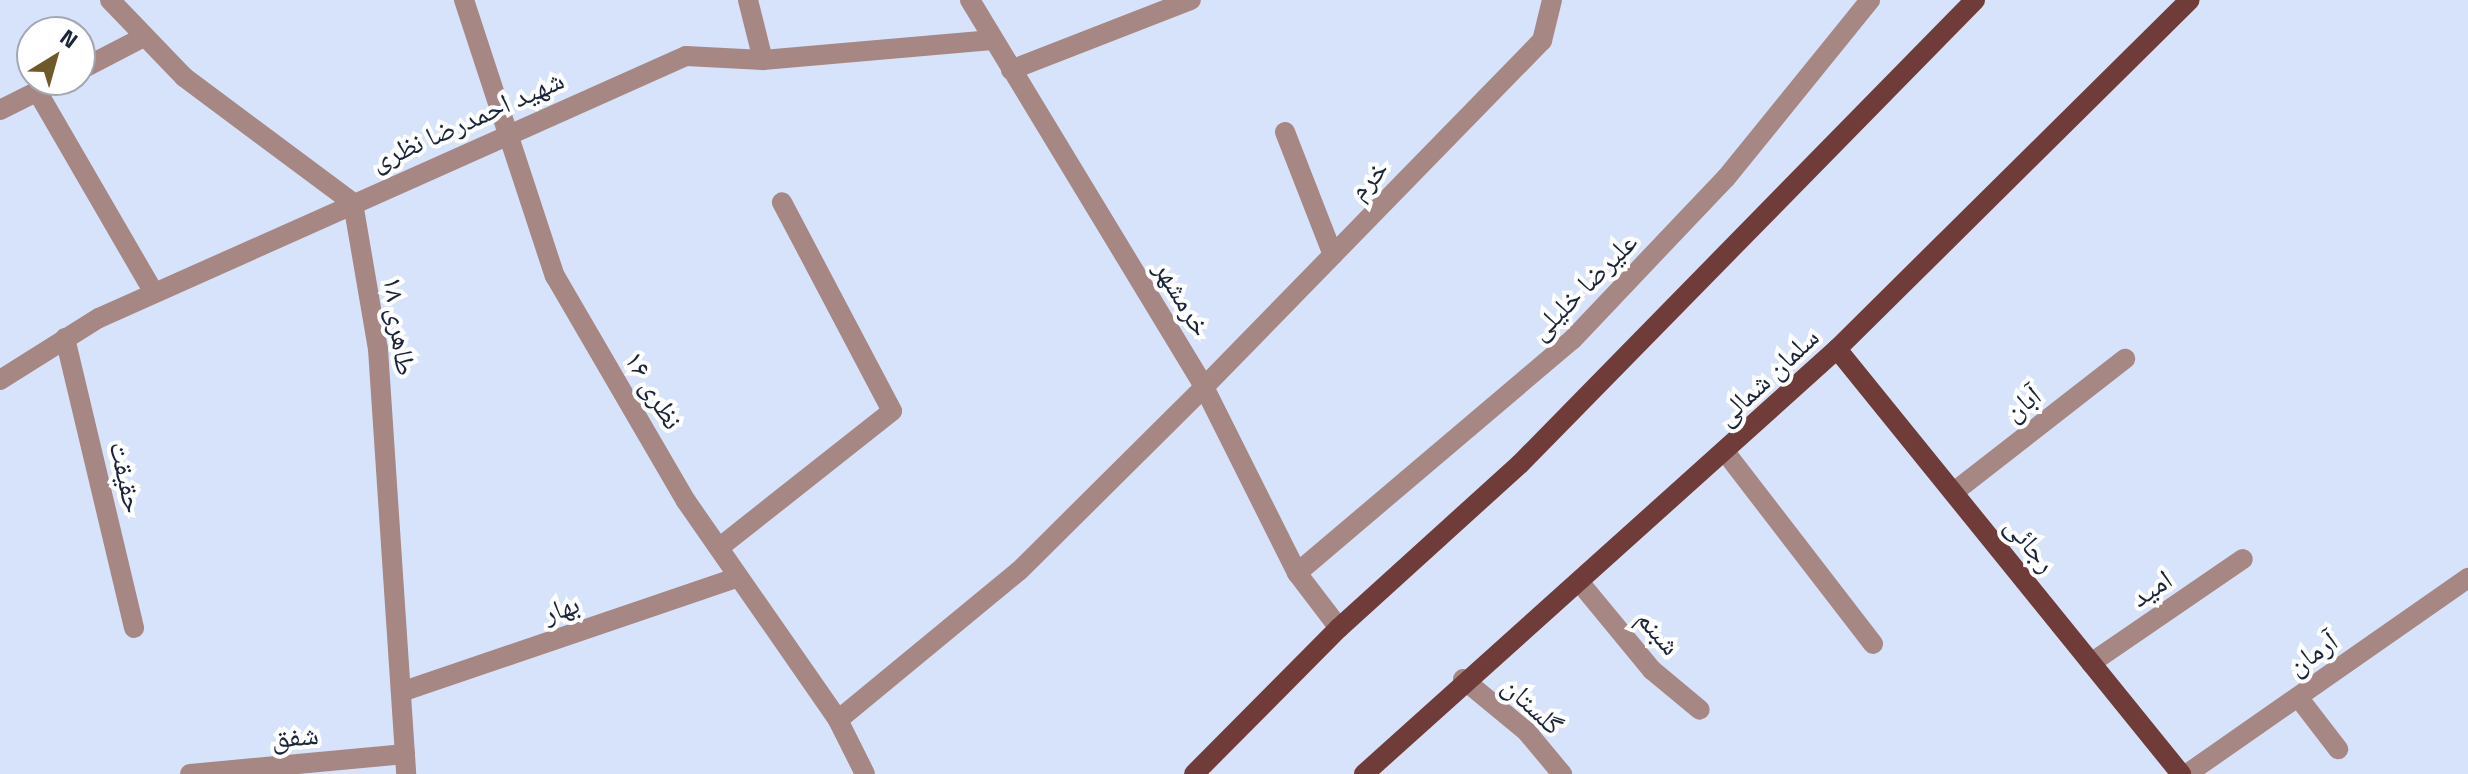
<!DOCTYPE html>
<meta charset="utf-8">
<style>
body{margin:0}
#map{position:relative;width:2468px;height:774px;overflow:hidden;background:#d7e3fa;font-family:"Titillium Web","Noto Naskh Arabic",sans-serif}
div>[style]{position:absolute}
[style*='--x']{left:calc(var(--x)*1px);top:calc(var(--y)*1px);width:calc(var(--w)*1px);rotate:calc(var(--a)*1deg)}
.minor>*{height:20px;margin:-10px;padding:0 10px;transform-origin:10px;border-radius:10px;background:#a68784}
.major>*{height:20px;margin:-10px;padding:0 10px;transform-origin:10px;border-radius:10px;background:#6f3c39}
span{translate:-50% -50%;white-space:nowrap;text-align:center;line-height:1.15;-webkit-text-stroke:8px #fff;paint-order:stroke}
.street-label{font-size:28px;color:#1a243a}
.north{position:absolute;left:16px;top:16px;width:80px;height:80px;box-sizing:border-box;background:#fff;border:2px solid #a3a7b0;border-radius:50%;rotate:37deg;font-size:22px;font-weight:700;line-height:32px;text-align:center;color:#1a243a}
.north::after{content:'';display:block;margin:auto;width:28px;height:36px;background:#705929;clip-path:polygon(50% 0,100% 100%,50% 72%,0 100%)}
</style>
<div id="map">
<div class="minor">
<i style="--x:110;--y:0;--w:107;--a:46.1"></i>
<i style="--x:184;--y:77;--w:211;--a:36.7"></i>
<i style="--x:353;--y:203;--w:148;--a:80.3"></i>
<i style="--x:378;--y:349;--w:426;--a:86.2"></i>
<i style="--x:464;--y:0;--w:291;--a:71.8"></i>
<i style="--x:555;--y:276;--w:260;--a:59.8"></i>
<i style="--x:686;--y:501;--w:267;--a:55.2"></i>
<i style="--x:838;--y:720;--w:60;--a:63.4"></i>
<i style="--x:748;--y:0;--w:62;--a:76"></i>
<i style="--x:970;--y:0;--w:452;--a:58.8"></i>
<i style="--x:1204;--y:387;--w:208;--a:63.4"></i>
<i style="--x:1297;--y:573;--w:69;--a:52.6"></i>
<i style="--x:80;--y:70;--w:72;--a:-27.3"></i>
<i style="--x:1011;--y:70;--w:193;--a:-21.3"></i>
<i style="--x:37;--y:91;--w:233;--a:59.9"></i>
<i style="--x:0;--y:110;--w:67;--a:-26.6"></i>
<i style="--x:1285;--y:132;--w:132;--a:68.7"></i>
<i style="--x:65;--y:338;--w:298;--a:76.6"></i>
<i style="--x:0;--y:380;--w:117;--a:-32.1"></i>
<i style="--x:99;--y:318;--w:643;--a:-24.05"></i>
<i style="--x:686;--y:56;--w:77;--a:3"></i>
<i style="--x:763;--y:60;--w:230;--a:-5"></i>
<i style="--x:1726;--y:453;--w:241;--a:52.4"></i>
<i style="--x:1954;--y:492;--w:217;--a:-37.9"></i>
<i style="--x:720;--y:547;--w:219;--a:-38.3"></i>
<i style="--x:892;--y:411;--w:236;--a:-117.8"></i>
<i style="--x:1297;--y:573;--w:360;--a:-40.3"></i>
<i style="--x:1572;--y:340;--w:224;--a:-46.5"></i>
<i style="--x:1726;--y:178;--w:229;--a:-51"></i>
<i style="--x:1581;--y:584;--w:112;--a:50.5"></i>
<i style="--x:1652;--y:670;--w:62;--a:39.8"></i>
<i style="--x:2091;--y:663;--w:184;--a:-34.4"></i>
<i style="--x:1463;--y:679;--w:83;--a:39.6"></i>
<i style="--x:1527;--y:732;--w:55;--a:50.2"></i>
<i style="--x:401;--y:692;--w:356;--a:-18.8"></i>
<i style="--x:2298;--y:697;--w:66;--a:52.4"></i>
<i style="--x:838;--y:720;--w:234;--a:-39.5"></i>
<i style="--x:1019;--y:571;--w:261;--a:-44.8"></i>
<i style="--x:1204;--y:387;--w:484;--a:-45.7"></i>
<i style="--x:1542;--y:41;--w:42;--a:-76.3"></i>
<i style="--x:190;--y:774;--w:216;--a:-5.3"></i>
<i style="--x:2187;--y:774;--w:343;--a:-34.9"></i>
</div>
<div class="major">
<i style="--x:1837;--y:349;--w:547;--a:51.01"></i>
<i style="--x:1194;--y:774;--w:206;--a:-45.2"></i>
<i style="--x:1339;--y:628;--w:244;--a:-42.2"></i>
<i style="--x:1520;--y:464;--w:650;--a:-45.56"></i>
<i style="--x:1364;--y:774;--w:636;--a:-41.94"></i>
<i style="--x:1837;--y:349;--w:496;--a:-44.7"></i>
</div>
<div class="street-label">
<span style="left:467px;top:120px;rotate:-24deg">شهید احمدرضا نظری</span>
<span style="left:1368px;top:179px;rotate:-46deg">خرم</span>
<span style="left:1583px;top:286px;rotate:-45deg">علیرضا خلیلی</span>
<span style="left:1183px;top:298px;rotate:59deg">خرمشهر</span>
<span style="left:400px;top:326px;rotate:82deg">طاهری ۱۸</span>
<span style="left:1767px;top:376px;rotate:-43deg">سلمان شمالی</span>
<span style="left:654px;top:390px;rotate:59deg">نظری ۱۶</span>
<span style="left:2022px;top:403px;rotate:-38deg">آبان</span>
<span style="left:127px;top:477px;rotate:77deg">حقیقت</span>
<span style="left:2031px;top:544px;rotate:51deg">رجائی</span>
<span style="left:2151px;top:588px;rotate:-34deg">امید</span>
<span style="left:561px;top:608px;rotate:-19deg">بهار</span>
<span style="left:1659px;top:632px;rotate:49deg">شبنم</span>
<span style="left:2312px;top:653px;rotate:-35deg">آرمان</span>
<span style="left:1533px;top:705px;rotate:43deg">گلستان</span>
<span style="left:295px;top:736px;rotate:-5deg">شفق</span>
</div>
<div class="north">N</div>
</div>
